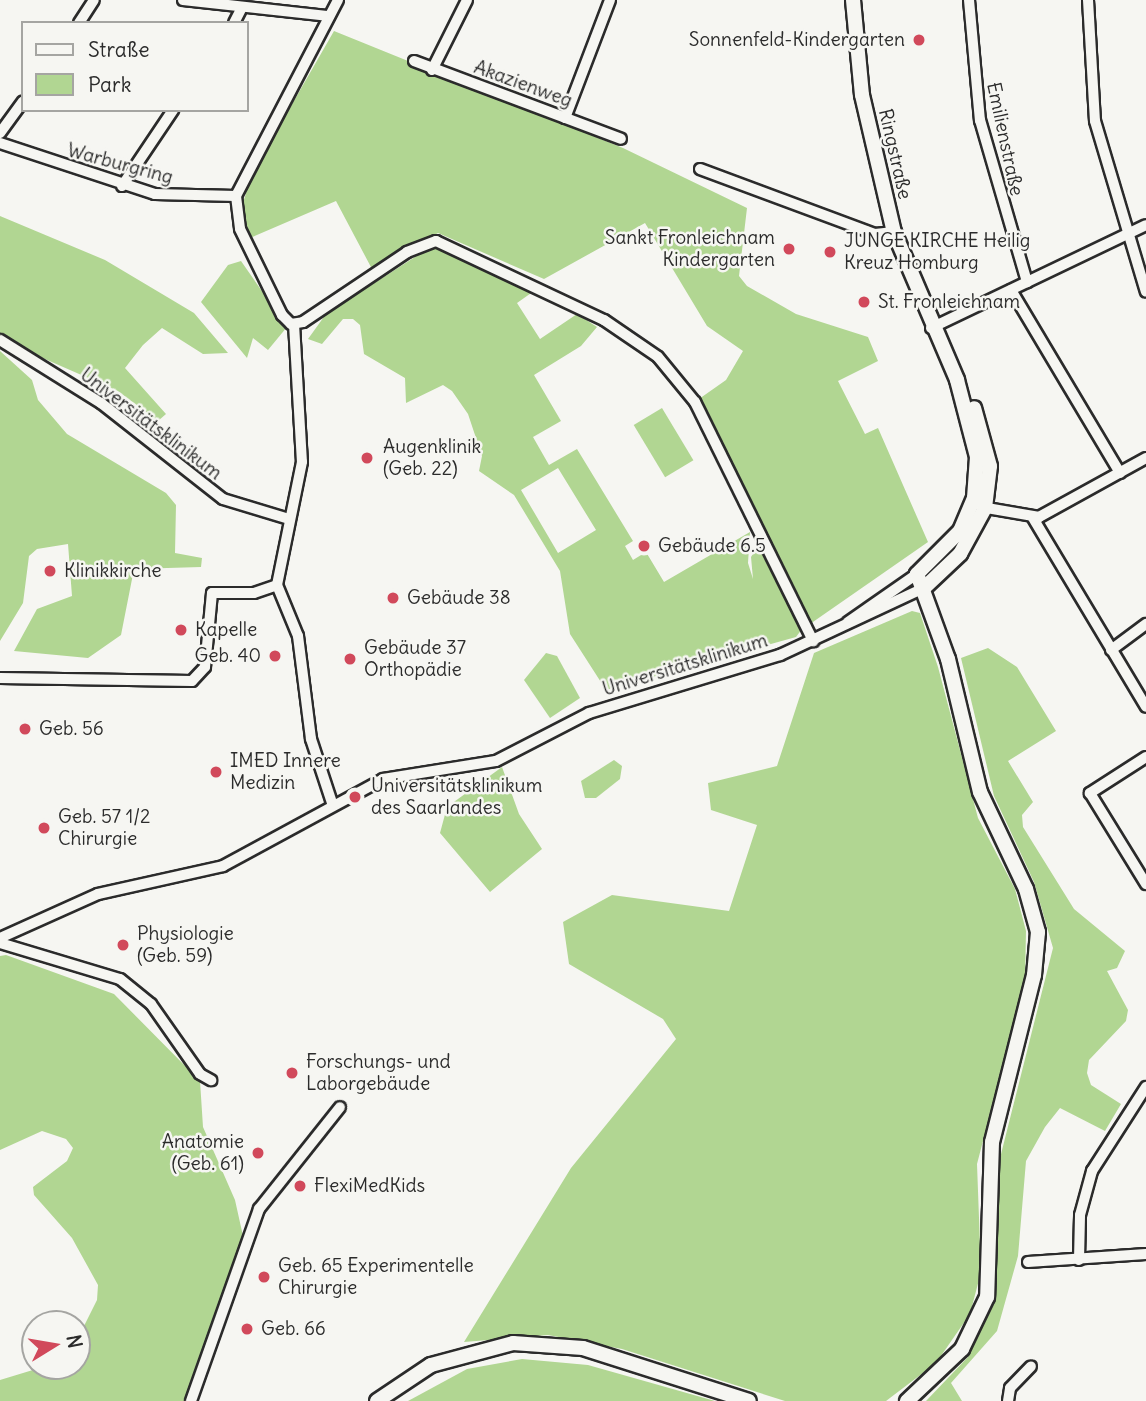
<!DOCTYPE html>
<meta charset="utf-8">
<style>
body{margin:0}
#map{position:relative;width:1146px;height:1401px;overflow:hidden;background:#f6f6f2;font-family:Delius,sans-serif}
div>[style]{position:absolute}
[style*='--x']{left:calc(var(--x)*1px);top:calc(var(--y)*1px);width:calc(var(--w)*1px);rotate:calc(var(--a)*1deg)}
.green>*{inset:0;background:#b1d692;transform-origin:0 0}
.roads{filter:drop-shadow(2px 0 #2b2b2b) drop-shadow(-2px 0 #2b2b2b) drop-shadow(0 2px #2b2b2b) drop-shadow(0 -2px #2b2b2b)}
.street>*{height:10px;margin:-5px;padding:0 5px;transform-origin:5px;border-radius:5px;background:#f6f6f2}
.secondary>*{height:14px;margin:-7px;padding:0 7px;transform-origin:7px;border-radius:7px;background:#f6f6f2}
.dots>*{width:19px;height:19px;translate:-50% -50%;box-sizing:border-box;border:4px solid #f6f6f2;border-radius:50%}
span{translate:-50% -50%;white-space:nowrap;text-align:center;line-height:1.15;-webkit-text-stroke:5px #f6f6f2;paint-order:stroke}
.poi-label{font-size:19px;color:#2b2b2b}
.right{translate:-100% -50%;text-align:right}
.left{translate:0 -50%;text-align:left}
.street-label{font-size:19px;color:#2b2b2b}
.legend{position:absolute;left:21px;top:21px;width:228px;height:91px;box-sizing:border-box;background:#f6f6f2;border:2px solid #a5a5a2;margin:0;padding:9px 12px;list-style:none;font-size:21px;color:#2b2b2b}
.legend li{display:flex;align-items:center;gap:14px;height:35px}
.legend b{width:35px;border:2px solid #a5a5a2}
.north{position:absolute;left:21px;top:1310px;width:70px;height:70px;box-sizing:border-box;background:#f6f6f2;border:2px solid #a5a5a2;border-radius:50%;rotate:79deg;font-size:19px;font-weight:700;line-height:28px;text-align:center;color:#2b2b2b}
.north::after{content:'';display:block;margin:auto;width:24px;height:32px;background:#d1495b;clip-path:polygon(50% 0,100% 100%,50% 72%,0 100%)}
</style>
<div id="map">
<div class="green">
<i style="clip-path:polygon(334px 31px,623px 148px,747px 208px,739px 276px,747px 286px,796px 314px,868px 337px,878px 361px,838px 381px,865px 434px,878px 428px,928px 542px,810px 624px,699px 399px,726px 380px,743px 351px,707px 326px,645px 223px,544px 279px,438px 233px,372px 269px,336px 201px,250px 238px,242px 206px,252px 174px)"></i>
<i style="clip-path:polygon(0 216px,105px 260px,194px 313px,228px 353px,203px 354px,162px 328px,143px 345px,125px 368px,166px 414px,158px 421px,118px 391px,22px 349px,0 333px)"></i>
<i style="clip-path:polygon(evenodd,429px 248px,447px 249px,534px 291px,517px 303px,540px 339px,577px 314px,597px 327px,581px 346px,534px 375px,561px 421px,533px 437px,549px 465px,577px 449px,633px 541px,625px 546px,633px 560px,646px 552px,664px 582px,750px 532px,748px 563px,753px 579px,751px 557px,762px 540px,802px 629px,796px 637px,606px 690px,570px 634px,560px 571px,514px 495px,479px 471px,482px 456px,468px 414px,452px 391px,443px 385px,406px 403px,405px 378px,364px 354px,360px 325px,353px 319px,343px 319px,322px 344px,308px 339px,326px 314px,429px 248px,558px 468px,596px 530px,558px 553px,521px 490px,558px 468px)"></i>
<i style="clip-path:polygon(241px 261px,287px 327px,268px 350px,253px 338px,247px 358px,201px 302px,228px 265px)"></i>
<i style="clip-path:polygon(0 351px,32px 380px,38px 400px,67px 434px,166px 493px,176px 505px,175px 553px,202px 558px,201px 567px,134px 569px,121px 635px,88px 658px,14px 651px,37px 609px,72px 596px,68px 544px,37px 549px,29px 556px,23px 603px,0 641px)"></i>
<i style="left:662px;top:408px;width:61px;height:33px;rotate:59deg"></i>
<i style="clip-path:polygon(912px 611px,920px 613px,938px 667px,978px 818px,1015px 889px,1026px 931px,1025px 980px,977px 1164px,981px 1272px,970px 1314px,936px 1363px,886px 1401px,785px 1401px,622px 1349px,548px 1335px,464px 1342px,571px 1168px,676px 1039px,663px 1019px,569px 964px,563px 922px,612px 895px,729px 911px,757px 825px,711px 810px,708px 783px,777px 766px,814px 653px)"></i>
<i style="clip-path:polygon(988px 648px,1017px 667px,1056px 731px,1008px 761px,1033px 802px,1022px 815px,1023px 827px,1074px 909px,1125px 951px,1117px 968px,1107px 971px,1128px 1010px,1126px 1021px,1089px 1060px,1087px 1073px,1091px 1085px,1121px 1104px,1105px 1131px,1060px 1108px,1045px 1127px,1026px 1161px,1018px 1256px,997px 1331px,951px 1383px,962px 1401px,926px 1401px,968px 1357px,995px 1301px,997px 1170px,1053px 948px,1034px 882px,994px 796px,961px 658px)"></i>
<i style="clip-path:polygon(546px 653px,557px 656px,580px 698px,550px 718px,524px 680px)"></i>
<i style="clip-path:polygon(614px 760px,622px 766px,620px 779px,596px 798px,585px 798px,581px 781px)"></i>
<i style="clip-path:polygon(502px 767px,519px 814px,542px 849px,490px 892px,440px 833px,447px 807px)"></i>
<i style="clip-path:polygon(6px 955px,114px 994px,200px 1081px,203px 1127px,235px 1200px,243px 1236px,188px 1401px,0 1401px,0 1380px,46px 1366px,77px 1366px,77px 1340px,97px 1300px,98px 1285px,72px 1238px,34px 1195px,33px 1187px,67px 1161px,73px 1148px,66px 1139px,42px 1131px,0 1150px,0 956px)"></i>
<i style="clip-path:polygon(522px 1359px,588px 1365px,715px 1401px,408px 1401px,467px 1369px)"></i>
</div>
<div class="roads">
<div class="street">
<i style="--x:183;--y:0;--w:147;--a:6.3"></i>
<i style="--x:338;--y:0;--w:221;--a:117.5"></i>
<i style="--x:236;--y:196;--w:33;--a:83"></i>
<i style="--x:240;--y:229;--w:96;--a:64"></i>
<i style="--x:282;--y:315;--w:13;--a:45"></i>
<i style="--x:291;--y:324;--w:12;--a:-9"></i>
<i style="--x:303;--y:322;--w:125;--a:-33.9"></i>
<i style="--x:407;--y:252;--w:31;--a:-21"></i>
<i style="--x:436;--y:241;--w:186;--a:25.2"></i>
<i style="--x:604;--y:320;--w:65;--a:34.4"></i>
<i style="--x:658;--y:357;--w:58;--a:50.6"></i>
<i style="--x:695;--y:402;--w:267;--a:63.7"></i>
<i style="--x:969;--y:0;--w:121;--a:84.8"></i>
<i style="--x:980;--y:120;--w:169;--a:73.8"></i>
<i style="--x:1088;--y:0;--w:121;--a:86.7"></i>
<i style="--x:1095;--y:121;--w:178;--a:73.4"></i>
<i style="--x:79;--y:23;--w:27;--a:-57"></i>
<i style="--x:234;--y:23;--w:18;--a:-63"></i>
<i style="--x:414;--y:61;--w:221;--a:20.6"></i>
<i style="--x:432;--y:70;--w:78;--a:-63.4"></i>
<i style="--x:565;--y:118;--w:126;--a:-69.1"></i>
<i style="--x:0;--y:133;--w:39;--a:-54"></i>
<i style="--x:0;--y:143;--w:163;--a:18.2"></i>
<i style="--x:155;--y:194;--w:81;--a:1.4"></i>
<i style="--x:700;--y:169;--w:187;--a:20.4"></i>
<i style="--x:875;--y:234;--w:19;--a:-6"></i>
<i style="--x:122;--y:186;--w:92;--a:-56.1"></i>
<i style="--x:1011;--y:290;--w:213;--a:59.2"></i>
<i style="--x:294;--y:324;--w:138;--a:86.7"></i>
<i style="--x:302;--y:462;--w:126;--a:101.5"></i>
<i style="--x:277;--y:585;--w:55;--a:67.6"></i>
<i style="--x:298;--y:636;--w:104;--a:82.8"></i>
<i style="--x:311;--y:739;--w:67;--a:71.8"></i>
<i style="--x:931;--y:328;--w:238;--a:-25.6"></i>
<i style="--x:0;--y:340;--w:119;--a:32"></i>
<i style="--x:101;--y:403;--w:155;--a:38.2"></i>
<i style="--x:223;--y:499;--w:69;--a:16.9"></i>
<i style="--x:981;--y:507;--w:59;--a:9.8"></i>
<i style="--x:1039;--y:517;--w:122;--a:-28.9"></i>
<i style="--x:1033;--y:518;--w:220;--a:59.1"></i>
<i style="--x:848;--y:622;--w:84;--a:-34.8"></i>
<i style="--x:1111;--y:650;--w:44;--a:-36.6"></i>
<i style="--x:0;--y:678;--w:192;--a:0.9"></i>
<i style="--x:192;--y:681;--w:19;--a:-47"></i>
<i style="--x:205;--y:667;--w:74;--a:-84.6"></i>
<i style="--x:212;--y:593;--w:42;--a:0"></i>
<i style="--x:254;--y:593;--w:24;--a:-19"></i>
<i style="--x:1146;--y:757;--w:67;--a:147.3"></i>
<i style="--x:1090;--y:793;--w:107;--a:58.4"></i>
<i style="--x:0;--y:938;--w:107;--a:-24.2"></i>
<i style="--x:98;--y:894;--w:128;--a:-12.6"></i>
<i style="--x:223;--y:866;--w:182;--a:-28.5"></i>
<i style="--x:383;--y:779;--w:114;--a:-9.1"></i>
<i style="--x:496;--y:761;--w:105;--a:-27.3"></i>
<i style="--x:589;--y:713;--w:200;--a:-16.9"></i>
<i style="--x:780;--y:655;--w:159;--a:-25"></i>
<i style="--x:0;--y:943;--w:125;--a:16.7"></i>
<i style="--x:120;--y:979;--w:40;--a:39"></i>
<i style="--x:151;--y:1004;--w:85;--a:55"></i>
<i style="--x:200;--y:1074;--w:13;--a:29"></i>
<i style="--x:1079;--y:1260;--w:45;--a:-88.7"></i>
<i style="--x:1080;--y:1215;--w:46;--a:-74.7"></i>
<i style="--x:1092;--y:1171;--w:100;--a:-57.3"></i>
<i style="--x:1028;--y:1262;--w:118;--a:-3.9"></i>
<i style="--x:191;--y:1401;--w:204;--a:-70.5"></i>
<i style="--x:259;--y:1209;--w:130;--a:-51.5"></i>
<i style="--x:1008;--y:1401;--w:13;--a:-81"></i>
<i style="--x:1010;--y:1388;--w:30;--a:-46"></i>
</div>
<div class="secondary">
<i style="--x:853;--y:0;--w:95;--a:84.6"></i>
<i style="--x:862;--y:95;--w:141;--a:76.9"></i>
<i style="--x:894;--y:232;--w:161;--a:66.9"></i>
<i style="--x:957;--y:380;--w:80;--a:75.4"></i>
<i style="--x:977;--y:457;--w:41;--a:94.2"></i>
<i style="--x:974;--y:498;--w:36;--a:113"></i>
<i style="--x:960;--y:531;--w:61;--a:135"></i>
<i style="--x:917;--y:574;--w:90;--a:70"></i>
<i style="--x:948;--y:659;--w:137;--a:76.5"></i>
<i style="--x:980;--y:792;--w:107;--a:64.6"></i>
<i style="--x:1026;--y:889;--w:45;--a:74.4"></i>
<i style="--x:1038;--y:932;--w:43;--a:95.3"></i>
<i style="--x:1034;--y:975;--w:172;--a:104.1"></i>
<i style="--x:992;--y:1142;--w:155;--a:91.8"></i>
<i style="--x:987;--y:1297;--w:58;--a:115.7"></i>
<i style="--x:962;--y:1349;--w:76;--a:136.6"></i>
<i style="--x:924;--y:588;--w:50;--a:-43.4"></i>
<i style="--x:960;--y:554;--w:52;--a:-61.5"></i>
<i style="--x:985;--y:508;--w:42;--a:-83.2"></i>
<i style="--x:990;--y:466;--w:60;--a:-105.4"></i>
<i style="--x:377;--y:1401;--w:65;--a:-33.7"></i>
<i style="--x:431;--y:1365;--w:85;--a:-15"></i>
<i style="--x:513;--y:1343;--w:70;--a:4.1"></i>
<i style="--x:583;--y:1348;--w:174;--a:17.7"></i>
</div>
</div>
<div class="dots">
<i style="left:919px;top:40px;background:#d1495b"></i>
<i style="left:789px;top:249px;background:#d1495b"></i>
<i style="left:830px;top:252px;background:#d1495b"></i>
<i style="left:864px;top:302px;background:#d1495b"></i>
<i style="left:367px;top:458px;background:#d1495b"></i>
<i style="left:644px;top:546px;background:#d1495b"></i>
<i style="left:50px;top:571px;background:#d1495b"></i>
<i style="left:393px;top:598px;background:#d1495b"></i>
<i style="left:181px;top:630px;background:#d1495b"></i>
<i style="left:275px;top:656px;background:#d1495b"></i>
<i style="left:350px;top:659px;background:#d1495b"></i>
<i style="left:25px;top:729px;background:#d1495b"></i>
<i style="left:216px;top:772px;background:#d1495b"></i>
<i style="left:355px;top:797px;background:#d1495b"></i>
<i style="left:44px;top:828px;background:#d1495b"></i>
<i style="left:123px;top:945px;background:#d1495b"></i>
<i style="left:292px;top:1073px;background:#d1495b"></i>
<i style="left:258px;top:1153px;background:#d1495b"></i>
<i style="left:300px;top:1186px;background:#d1495b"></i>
<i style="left:264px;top:1277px;background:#d1495b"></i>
<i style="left:247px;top:1329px;background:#d1495b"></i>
</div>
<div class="poi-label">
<span class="right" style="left:905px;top:40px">Sonnenfeld-Kindergarten</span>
<span class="right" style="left:775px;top:249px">Sankt Fronleichnam<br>Kindergarten</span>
<span class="left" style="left:844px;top:252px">JUNGE KIRCHE Heilig<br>Kreuz Homburg</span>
<span class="left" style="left:878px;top:302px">St. Fronleichnam</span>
<span class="left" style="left:383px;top:458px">Augenklinik<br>(Geb. 22)</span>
<span class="left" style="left:658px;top:546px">Gebäude 6.5</span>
<span class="left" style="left:64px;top:571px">Klinikkirche</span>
<span class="left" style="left:407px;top:598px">Gebäude 38</span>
<span class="left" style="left:195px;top:630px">Kapelle</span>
<span class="left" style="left:364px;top:659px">Gebäude 37<br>Orthopädie</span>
<span class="right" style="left:261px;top:656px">Geb. 40</span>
<span class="left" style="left:39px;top:729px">Geb. 56</span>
<span class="left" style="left:230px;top:772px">IMED Innere<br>Medizin</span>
<span class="left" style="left:371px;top:797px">Universitätsklinikum<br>des Saarlandes</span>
<span class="left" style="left:58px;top:828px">Geb. 57 1/2<br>Chirurgie</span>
<span class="left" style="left:137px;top:945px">Physiologie<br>(Geb. 59)</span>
<span class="left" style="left:306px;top:1073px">Forschungs- und<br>Laborgebäude</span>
<span class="right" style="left:244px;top:1153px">Anatomie<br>(Geb. 61)</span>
<span class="left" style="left:314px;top:1186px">FlexiMedKids</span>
<span class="left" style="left:278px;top:1277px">Geb. 65 Experimentelle<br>Chirurgie</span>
<span class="left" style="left:261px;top:1329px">Geb. 66</span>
</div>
<div class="street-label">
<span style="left:523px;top:84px;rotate:20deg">Akazienweg</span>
<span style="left:1005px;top:139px;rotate:78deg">Emilienstraße</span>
<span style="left:895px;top:154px;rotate:77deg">Ringstraße</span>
<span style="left:120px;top:164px;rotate:15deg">Warburgring</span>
<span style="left:151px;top:424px;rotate:37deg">Universitätsklinikum</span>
<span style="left:685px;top:665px;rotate:-17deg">Universitätsklinikum</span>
</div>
<ul class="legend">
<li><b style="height:9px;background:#f6f6f2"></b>Straße</li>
<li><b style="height:19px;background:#b1d692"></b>Park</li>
</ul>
<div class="north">N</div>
</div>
